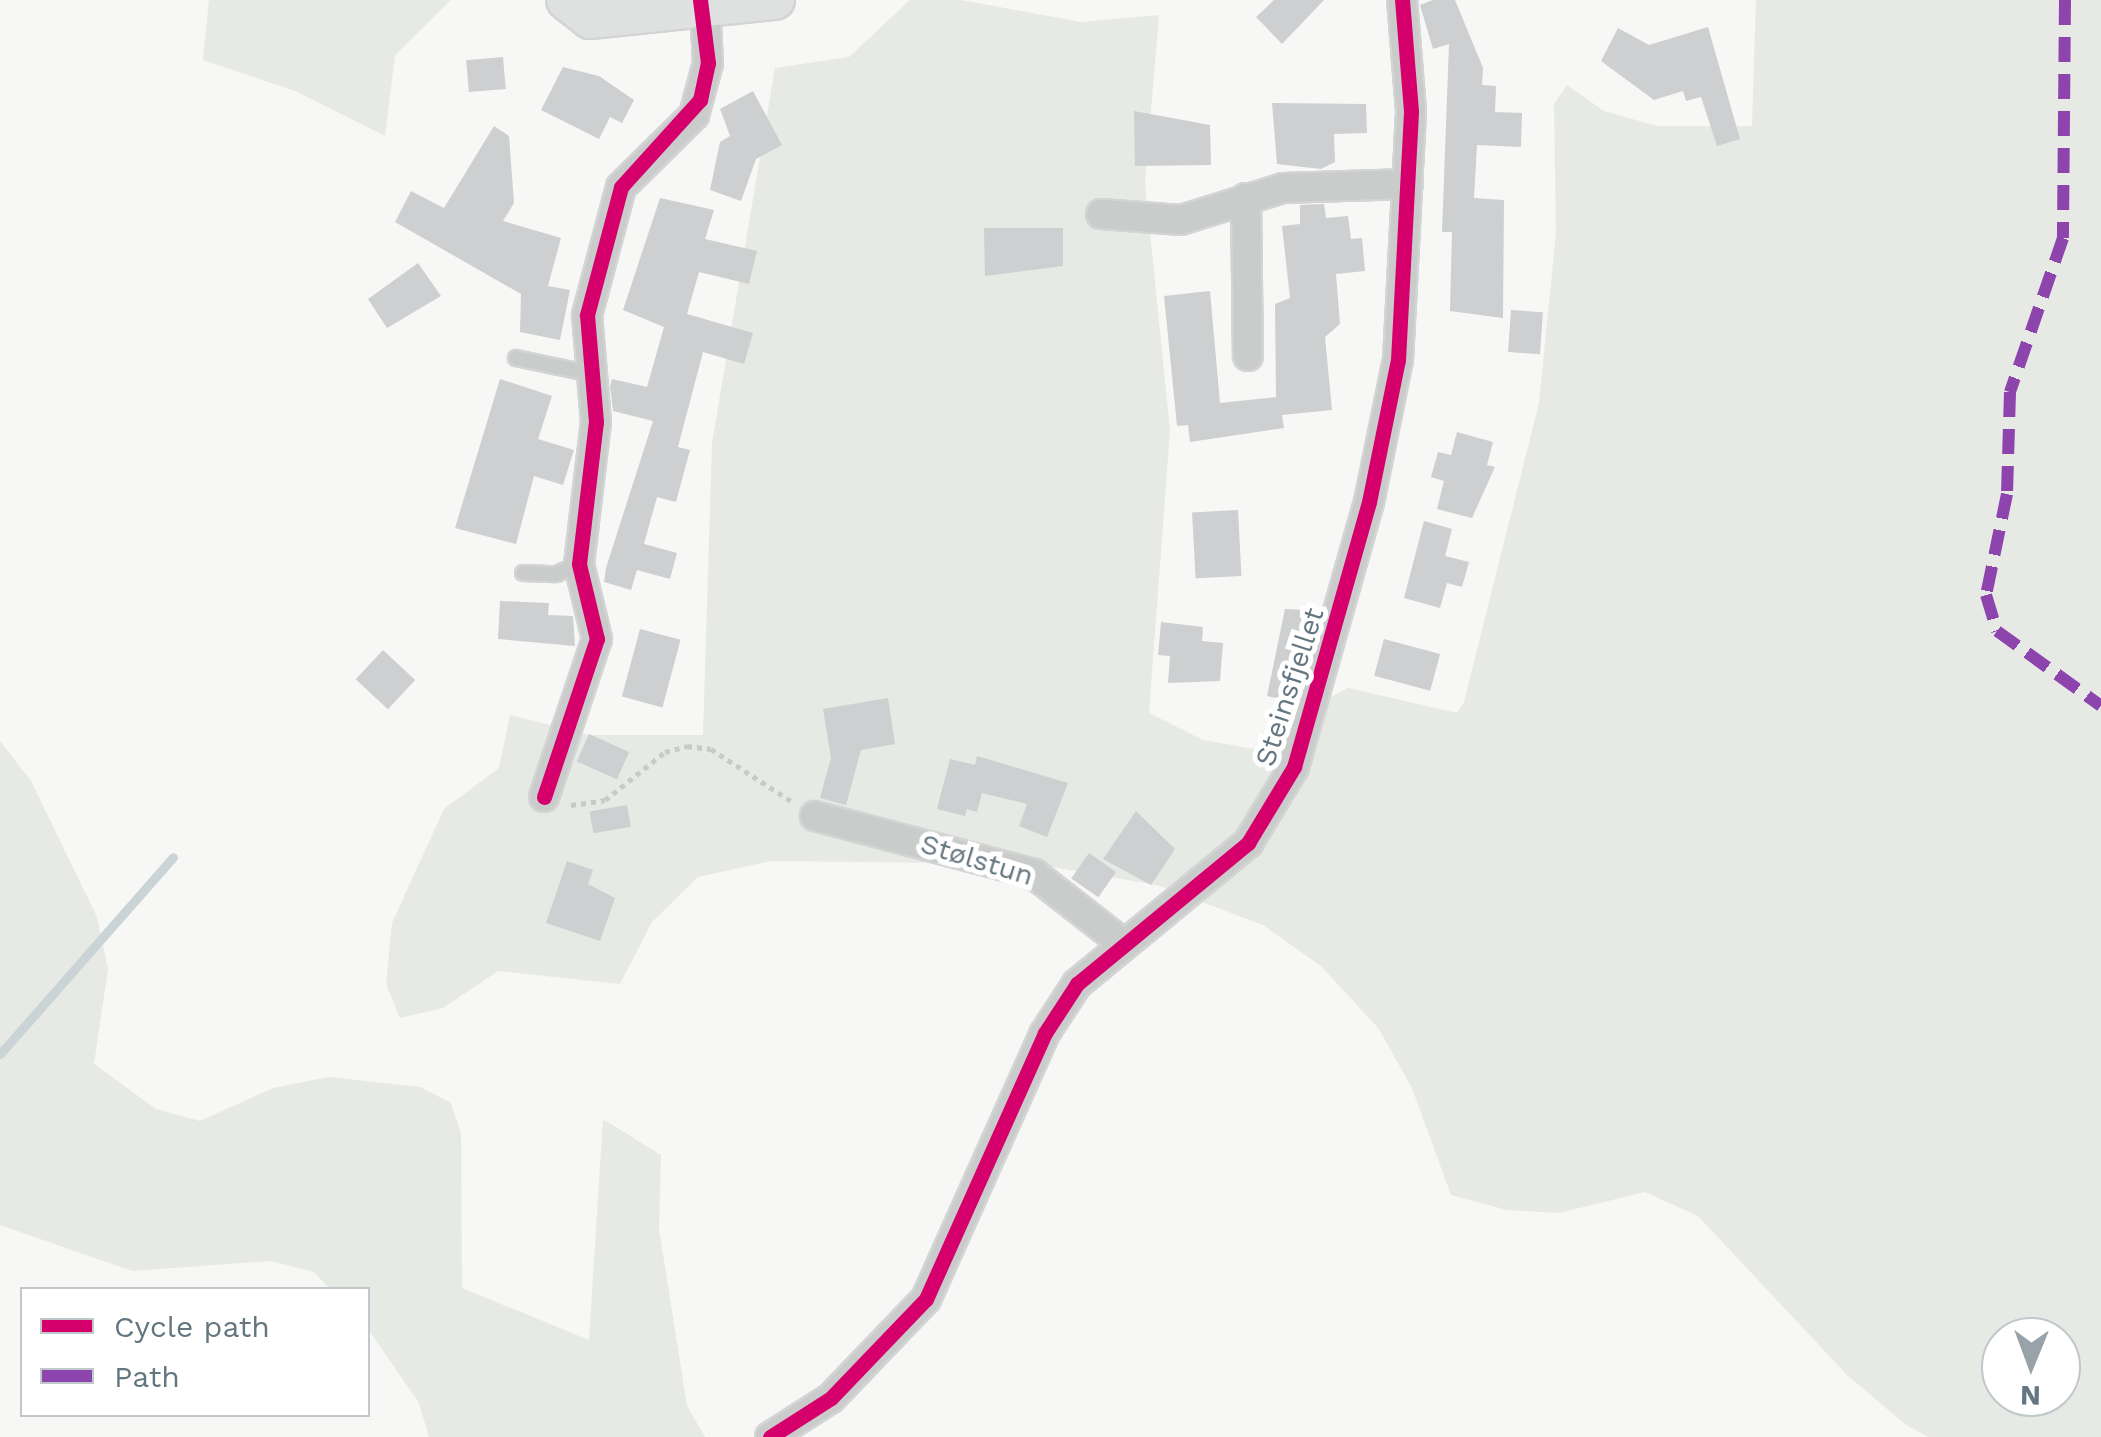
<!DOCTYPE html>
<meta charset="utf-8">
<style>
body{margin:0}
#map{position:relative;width:2101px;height:1437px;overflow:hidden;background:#f7f7f6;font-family:"Work Sans",sans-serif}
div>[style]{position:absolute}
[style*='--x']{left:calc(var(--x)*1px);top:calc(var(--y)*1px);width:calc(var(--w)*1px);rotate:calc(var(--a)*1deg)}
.green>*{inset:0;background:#e6e9e4}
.stream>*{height:9px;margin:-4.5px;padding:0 4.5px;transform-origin:4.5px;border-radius:4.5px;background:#cad4d6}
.building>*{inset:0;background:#cdcfd0;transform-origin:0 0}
.path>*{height:5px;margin-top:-2.5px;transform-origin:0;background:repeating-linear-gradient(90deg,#c8c9ca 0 5px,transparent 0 10px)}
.roads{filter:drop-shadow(2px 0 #d3d4d4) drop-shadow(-2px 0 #d3d4d4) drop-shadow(0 2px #d3d4d4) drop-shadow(0 -2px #d3d4d4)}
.lane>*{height:14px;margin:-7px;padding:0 7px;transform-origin:7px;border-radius:7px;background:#cacccc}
.street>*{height:28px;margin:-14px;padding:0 14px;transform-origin:14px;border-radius:14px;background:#cacccc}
.secondary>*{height:38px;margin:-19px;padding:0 19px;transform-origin:19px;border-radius:19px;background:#dfe0e0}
.quiet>*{height:12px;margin-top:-6px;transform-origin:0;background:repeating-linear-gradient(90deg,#8e44ad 0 25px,transparent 0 37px)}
.cycleway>*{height:15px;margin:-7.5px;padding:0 7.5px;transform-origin:7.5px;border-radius:7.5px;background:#d6006c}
span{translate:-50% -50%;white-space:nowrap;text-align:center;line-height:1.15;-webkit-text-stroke:10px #fff;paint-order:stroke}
.street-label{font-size:28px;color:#647680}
.legend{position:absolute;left:20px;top:1287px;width:350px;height:130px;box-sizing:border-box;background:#fff;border:2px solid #c1c8cc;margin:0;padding:12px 18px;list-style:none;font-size:30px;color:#647680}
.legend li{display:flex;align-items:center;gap:20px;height:50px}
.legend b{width:50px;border:2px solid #c1c8cc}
.north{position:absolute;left:1981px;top:1317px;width:100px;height:100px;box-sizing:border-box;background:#fff;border:2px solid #c1c8cc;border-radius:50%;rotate:181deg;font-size:28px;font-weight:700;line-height:40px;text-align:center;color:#647680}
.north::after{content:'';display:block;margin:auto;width:35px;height:45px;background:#97a3a9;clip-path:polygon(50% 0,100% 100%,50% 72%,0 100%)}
</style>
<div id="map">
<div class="green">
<i style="clip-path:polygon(209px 0,451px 0,395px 55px,385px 136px,295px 91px,203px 60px)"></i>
<i style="clip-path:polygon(evenodd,910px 0,961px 0,1081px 22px,1159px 15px,1145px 183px,1170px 430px,1149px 713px,1203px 740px,1295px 756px,1306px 750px,1332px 696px,1348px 688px,1457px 713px,1464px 702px,1539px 403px,1556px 234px,1554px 104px,1567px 85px,1604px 111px,1657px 126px,1752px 126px,1756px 0,2101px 0,2101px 1437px,1929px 1437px,1906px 1425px,1847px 1375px,1698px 1216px,1645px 1192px,1559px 1213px,1507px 1210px,1451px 1195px,1412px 1088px,1379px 1029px,1321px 966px,1263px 925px,1157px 885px,1035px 864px,771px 861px,698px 877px,652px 922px,620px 984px,498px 971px,443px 1008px,400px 1018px,386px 984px,392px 923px,444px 809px,499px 768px,510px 715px,589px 735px,703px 735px,712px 443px,775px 68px,849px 57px,910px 0,2001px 1337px,2061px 1337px,2061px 1397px,2001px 1397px,2001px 1337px)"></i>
<i style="clip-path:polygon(0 741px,31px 781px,97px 917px,108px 969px,94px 1064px,156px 1109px,200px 1121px,273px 1088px,329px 1077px,420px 1087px,451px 1103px,461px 1133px,462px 1288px,589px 1340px,603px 1119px,661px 1155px,659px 1229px,687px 1406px,705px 1437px,429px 1437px,419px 1403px,368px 1329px,368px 1290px,330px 1289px,314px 1272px,271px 1261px,132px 1271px,0 1225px)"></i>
</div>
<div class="stream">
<i style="--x:0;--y:1054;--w:262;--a:-48.7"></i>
</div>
<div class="building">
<i style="clip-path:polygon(1274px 0,1324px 0,1282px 44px,1256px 17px)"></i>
<i style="clip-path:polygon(1433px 0,1455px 0,1483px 68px,1482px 85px,1496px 86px,1495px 112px,1522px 113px,1521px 147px,1477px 145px,1474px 198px,1504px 200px,1503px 318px,1450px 311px,1452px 232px,1442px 232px,1449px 44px,1433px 49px,1420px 5px)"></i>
<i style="clip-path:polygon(1708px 27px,1740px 139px,1717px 146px,1701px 97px,1686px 101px,1683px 91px,1654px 100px,1601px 61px,1618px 28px,1649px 45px)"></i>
<i style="left:503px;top:57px;width:32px;height:37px;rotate:85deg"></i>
<i style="clip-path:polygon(563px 67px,599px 76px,634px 100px,622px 123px,610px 117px,599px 139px,541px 110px)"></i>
<i style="clip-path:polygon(753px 91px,782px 145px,756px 159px,741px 201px,710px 190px,720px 142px,730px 136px,720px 109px)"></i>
<i style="clip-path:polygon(1272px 103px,1366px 104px,1367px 133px,1334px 134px,1335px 162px,1321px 169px,1277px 164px)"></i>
<i style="clip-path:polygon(1134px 111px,1210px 125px,1211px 165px,1135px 166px)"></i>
<i style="clip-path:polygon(494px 126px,509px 136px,514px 203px,503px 221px,561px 238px,548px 286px,570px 290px,560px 340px,520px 332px,521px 294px,395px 222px,411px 191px,444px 208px)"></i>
<i style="clip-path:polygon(660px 198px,714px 210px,705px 239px,757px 251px,749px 284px,699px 272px,687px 314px,753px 333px,744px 364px,703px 352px,678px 447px,690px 450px,676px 502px,657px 497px,644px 544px,677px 553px,670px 579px,637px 570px,631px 590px,604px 582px,606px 568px,653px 421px,613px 411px,610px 386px,612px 379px,647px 387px,664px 327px,623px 310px)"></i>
<i style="clip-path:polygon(1324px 204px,1326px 218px,1348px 216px,1351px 239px,1362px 238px,1365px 271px,1336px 274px,1340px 324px,1325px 337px,1332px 410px,1282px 415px,1284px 428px,1190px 442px,1188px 425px,1177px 426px,1164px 296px,1210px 291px,1220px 403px,1276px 397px,1275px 304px,1290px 298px,1282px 226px,1300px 224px,1300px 205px)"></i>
<i style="clip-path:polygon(984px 228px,1063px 228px,1063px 266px,985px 276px)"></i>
<i style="clip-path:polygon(418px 263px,441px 296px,387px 328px,368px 299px)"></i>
<i style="left:1511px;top:310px;width:32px;height:42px;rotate:4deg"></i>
<i style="clip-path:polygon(500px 379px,552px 396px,538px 439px,574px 450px,563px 485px,534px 476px,516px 544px,455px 528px)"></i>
<i style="clip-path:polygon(1457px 432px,1493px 442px,1487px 465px,1495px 467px,1472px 518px,1437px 509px,1444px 481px,1431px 477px,1438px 452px,1451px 455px)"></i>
<i style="left:1238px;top:510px;width:66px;height:46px;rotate:87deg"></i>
<i style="clip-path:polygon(1424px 521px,1452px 529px,1445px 556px,1469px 562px,1462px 587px,1447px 583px,1440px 608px,1404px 598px)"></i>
<i style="clip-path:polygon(500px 601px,549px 603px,548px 615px,573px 616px,575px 646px,498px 639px)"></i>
<i style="clip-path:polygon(1285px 609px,1306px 610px,1294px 702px,1267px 696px)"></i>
<i style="clip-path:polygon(1161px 622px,1203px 627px,1202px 641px,1223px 643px,1220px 681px,1168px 683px,1170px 656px,1158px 655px)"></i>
<i style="left:640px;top:629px;width:42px;height:70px;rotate:15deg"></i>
<i style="left:1384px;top:639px;width:58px;height:38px;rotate:15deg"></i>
<i style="left:383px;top:650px;width:44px;height:40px;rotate:43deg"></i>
<i style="clip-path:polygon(888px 698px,895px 744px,861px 750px,846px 805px,820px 798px,831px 758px,823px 709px)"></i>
<i style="left:589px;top:734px;width:44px;height:30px;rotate:24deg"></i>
<i style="clip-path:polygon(977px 756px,1068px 783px,1047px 837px,1019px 826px,1027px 804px,982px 793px,977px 812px,967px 809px,965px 816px,937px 809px,950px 759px,975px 765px)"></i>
<i style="left:627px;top:805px;width:22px;height:38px;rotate:80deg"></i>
<i style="clip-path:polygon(1136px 811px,1175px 849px,1151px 885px,1103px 859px)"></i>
<i style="left:1089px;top:853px;width:33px;height:31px;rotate:35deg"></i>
<i style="clip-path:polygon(567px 861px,593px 870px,588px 884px,615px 898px,600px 941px,546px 923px)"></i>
</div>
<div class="path">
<i style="--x:571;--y:805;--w:34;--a:-8"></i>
<i style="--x:605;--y:800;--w:77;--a:-38.7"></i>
<i style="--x:665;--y:752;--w:23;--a:-15"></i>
<i style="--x:687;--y:746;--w:24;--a:7"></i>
<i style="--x:711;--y:749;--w:95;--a:33"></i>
</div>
<div class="roads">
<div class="lane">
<i style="--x:516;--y:358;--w:73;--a:11.9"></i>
<i style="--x:523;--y:573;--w:33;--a:2"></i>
<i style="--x:556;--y:574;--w:25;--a:-23"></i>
</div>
<div class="street">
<i style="--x:1246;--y:198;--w:158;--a:89.3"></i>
<i style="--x:1101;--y:214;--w:80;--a:4.3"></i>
<i style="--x:1181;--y:220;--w:107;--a:-17.4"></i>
<i style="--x:1283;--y:188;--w:125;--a:-1.8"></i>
<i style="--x:544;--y:797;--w:167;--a:-71.5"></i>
<i style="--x:597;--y:639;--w:77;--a:-103.5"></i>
<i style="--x:579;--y:564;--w:143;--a:-83.2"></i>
<i style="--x:596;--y:422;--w:107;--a:-94.8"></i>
<i style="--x:587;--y:315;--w:132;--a:-75.1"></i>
<i style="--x:621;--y:187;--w:103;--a:-44.6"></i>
<i style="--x:694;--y:115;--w:54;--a:-74.9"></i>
<i style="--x:708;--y:63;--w:56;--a:-93.1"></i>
<i style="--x:815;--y:816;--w:227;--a:14.8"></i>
<i style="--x:1034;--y:874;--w:110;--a:38"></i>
<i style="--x:770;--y:1437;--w:72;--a:-32.6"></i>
<i style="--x:831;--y:1398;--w:137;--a:-46.2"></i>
<i style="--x:926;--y:1299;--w:291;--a:-65.9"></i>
<i style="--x:1045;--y:1033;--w:59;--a:-56.9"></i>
<i style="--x:1077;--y:984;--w:222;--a:-39.5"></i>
<i style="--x:1248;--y:843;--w:89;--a:-58.8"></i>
<i style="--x:1294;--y:767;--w:275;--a:-74.2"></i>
<i style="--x:1369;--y:502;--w:145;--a:-78.5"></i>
<i style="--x:1398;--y:360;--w:249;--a:-87"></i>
<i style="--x:1411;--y:111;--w:111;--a:-94.6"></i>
</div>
<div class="secondary">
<i style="--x:566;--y:0;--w:31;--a:38"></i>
<i style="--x:590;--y:19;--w:186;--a:-5.9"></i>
</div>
</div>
<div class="quiet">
<i style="--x:2065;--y:0;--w:238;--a:90.5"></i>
<i style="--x:2063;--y:238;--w:163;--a:109"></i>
<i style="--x:2010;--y:392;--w:102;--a:91.7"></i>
<i style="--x:2007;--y:494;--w:103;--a:101.7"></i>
<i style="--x:1986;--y:595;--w:38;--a:73"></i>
<i style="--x:1997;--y:631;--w:128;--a:35.8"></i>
</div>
<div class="cycleway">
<i style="--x:544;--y:797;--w:167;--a:-71.5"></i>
<i style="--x:597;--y:639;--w:77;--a:-103.5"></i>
<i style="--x:579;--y:564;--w:143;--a:-83.2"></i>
<i style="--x:596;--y:422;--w:107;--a:-94.8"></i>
<i style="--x:587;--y:315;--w:132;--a:-75.1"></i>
<i style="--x:621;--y:187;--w:118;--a:-47.8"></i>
<i style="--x:700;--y:100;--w:38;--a:-78"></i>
<i style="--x:708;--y:63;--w:64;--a:-97.2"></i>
<i style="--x:770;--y:1437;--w:72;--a:-32.6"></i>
<i style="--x:831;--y:1398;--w:137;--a:-46.2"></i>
<i style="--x:926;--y:1299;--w:291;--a:-65.9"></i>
<i style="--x:1045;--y:1033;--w:59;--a:-56.9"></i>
<i style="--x:1077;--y:984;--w:222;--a:-39.5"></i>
<i style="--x:1248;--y:843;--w:89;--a:-58.8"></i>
<i style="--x:1294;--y:767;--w:275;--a:-74.2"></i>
<i style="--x:1369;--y:502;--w:145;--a:-78.5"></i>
<i style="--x:1398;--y:360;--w:249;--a:-87"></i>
<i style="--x:1411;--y:111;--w:111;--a:-94.6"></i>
</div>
<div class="street-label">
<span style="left:1290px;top:687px;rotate:-72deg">Steinsfjellet</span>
<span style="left:977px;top:860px;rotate:17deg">Stølstun</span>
</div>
<ul class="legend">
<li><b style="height:12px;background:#d6006c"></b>Cycle path</li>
<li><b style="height:12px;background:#8e44ad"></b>Path</li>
</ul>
<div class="north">N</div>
</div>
